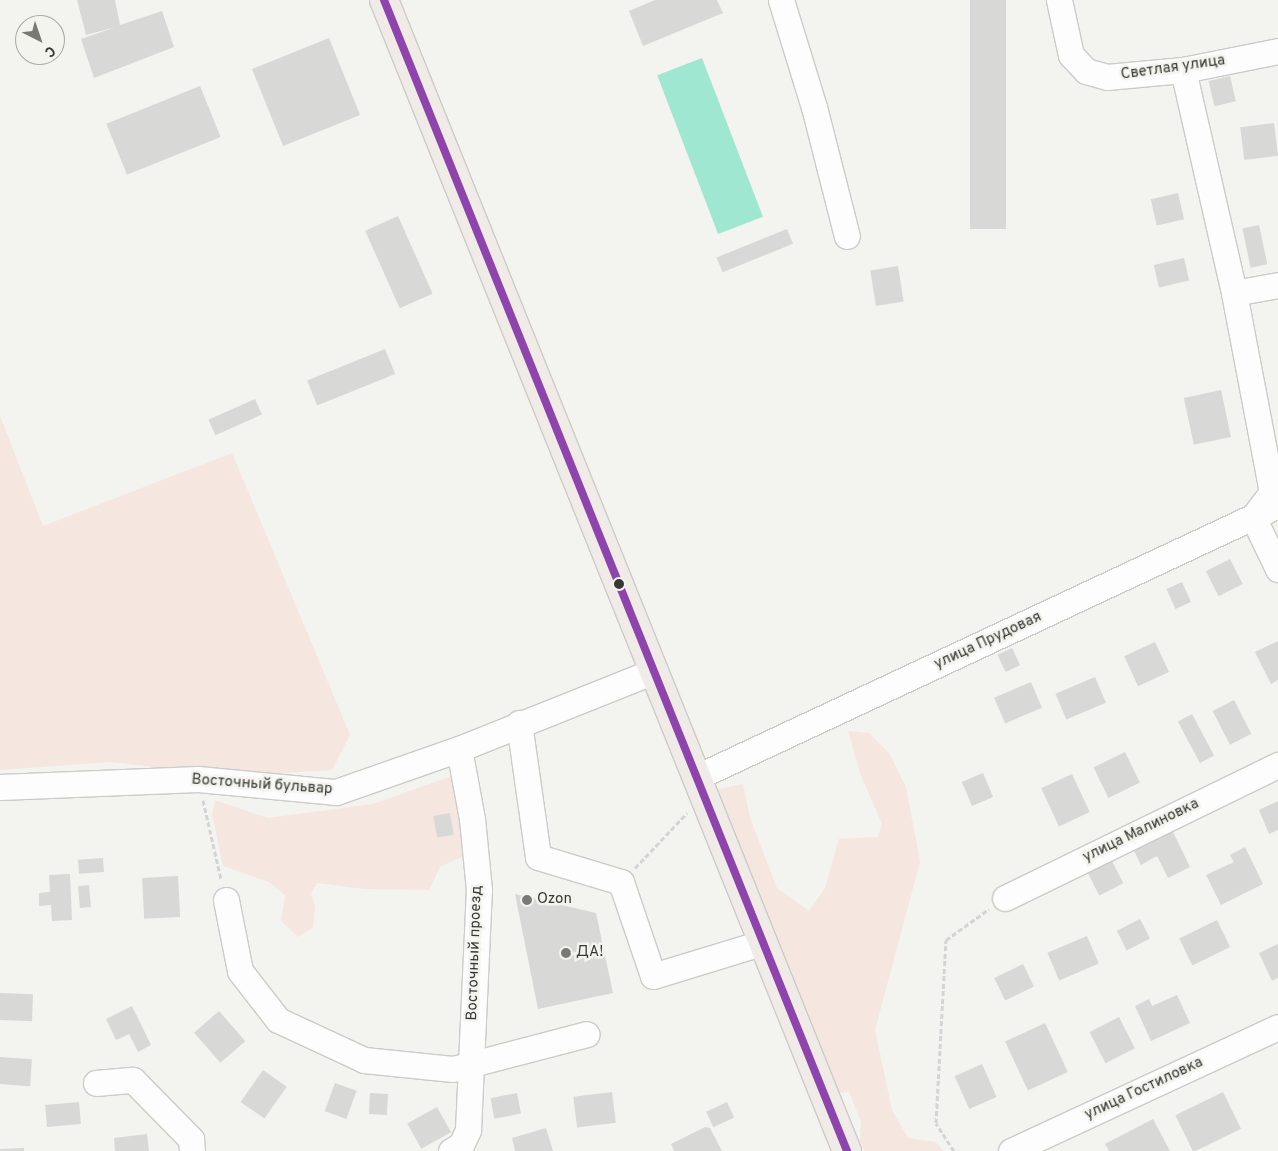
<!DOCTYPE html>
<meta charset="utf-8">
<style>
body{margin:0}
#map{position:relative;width:1278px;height:1151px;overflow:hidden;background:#f3f3ef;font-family:Overpass,sans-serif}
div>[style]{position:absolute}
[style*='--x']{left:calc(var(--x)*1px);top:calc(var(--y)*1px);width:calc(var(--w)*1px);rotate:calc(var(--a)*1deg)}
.green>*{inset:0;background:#f6e6e0}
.water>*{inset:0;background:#a0e7d2;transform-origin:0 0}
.building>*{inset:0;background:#d8d8d6;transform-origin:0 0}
.path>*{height:3px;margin-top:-1.5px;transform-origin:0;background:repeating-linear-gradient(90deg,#d4d4d4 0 5px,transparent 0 7.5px)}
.roads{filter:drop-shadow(1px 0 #cbcbc8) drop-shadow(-1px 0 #cbcbc8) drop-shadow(0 1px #cbcbc8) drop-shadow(0 -1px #cbcbc8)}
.minor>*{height:25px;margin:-12.5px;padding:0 12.5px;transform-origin:12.5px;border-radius:12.5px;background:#fdfdfd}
.major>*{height:28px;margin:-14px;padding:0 14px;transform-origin:14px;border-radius:14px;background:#f0ebe6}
.bus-1>*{height:8px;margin:-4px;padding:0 4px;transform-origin:4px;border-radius:4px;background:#8e44ad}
.dots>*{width:14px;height:14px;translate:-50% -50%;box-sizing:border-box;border:2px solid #f4f4ee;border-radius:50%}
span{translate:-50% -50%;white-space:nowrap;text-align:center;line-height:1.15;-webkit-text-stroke:5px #f4f4ee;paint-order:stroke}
.street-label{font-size:15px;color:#373735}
.poi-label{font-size:15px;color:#373735}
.left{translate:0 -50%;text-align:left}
.north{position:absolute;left:15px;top:15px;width:50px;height:50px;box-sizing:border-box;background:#f4f4ee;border:1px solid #a8a8a4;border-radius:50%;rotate:139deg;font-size:14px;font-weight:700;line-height:20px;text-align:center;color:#373735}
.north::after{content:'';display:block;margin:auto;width:18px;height:22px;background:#797976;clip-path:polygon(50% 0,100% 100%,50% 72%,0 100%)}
</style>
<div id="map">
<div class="green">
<i style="clip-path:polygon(0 416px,43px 526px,232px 453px,350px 735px,332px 770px,232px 776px,110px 762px,0 770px)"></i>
<i style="clip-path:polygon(848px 731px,869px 733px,889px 753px,906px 787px,920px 862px,875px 1030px,892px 1110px,908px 1138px,936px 1142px,943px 1151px,864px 1151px,860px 1141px,861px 1122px,849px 1092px,837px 1093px,724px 814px,718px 789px,743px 784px,750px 818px,777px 888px,809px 911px,825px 888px,839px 839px,878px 837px,882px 824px,861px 776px)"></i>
<i style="clip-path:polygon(452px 776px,468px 854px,440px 867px,429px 890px,364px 889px,317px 883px,311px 894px,315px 905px,313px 927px,298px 937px,281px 921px,285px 895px,269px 882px,223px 866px,212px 814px,215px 800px,268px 818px,373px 804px)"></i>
</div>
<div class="water">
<i style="left:702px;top:58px;width:170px;height:48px;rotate:69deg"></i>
</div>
<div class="building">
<i style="clip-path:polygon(77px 0,115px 0,120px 25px,162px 11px,174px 47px,94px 78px,81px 39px,116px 27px,86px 35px)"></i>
<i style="clip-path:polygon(655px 0,717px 0,723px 13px,643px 46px,629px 11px)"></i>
<i style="left:970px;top:0;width:36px;height:229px"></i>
<i style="left:329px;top:38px;width:83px;height:83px;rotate:68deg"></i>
<i style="left:1230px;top:76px;width:26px;height:22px;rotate:77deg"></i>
<i style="left:200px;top:86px;width:55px;height:101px;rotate:68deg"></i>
<i style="left:1274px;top:123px;width:33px;height:34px;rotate:83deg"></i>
<i style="left:1178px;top:193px;width:27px;height:28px;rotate:77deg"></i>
<i style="left:398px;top:216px;width:85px;height:36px;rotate:66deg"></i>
<i style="left:1259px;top:225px;width:40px;height:17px;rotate:78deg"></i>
<i style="left:787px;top:229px;width:16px;height:76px;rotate:68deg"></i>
<i style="left:1184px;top:258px;width:23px;height:31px;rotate:77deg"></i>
<i style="left:898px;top:266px;width:36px;height:28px;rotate:81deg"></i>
<i style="left:385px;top:349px;width:27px;height:84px;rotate:68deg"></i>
<i style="left:1221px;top:390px;width:48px;height:38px;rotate:78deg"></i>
<i style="left:255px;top:399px;width:17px;height:51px;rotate:66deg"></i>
<i style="left:1230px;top:559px;width:28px;height:27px;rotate:63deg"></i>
<i style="left:1182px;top:582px;width:22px;height:17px;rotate:66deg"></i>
<i style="clip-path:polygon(1278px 641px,1278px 680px,1271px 684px,1255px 652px)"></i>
<i style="left:1155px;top:642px;width:33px;height:34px;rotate:65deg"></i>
<i style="left:1012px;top:648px;width:19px;height:16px;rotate:65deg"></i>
<i style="left:1095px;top:677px;width:28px;height:43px;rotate:67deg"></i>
<i style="left:1031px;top:682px;width:28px;height:40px;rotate:67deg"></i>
<i style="left:1234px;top:700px;width:38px;height:24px;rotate:63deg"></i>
<i style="left:1192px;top:714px;width:47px;height:16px;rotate:62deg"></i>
<i style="left:1125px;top:752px;width:34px;height:35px;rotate:64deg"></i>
<i style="left:983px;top:773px;width:26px;height:23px;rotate:67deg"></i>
<i style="left:1072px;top:774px;width:42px;height:34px;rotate:65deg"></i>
<i style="clip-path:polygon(1278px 801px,1278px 830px,1269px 834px,1259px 810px)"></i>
<i style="left:450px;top:813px;width:22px;height:17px;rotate:80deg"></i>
<i style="clip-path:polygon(1172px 830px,1190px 867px,1168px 878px,1157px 856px,1141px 865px,1133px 849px)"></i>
<i style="clip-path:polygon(1245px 847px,1263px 884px,1221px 905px,1206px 875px,1234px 862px,1230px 855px)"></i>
<i style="left:103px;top:858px;width:14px;height:25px;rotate:86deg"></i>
<i style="left:1112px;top:861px;width:25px;height:27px;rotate:63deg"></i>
<i style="clip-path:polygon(70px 874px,72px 920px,52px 921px,51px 905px,39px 906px,39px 893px,50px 892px,49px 875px)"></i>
<i style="left:178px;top:876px;width:41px;height:36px;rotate:87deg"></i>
<i style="left:89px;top:885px;width:22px;height:11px;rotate:85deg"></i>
<i style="clip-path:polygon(515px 894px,596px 913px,613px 993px,538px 1009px)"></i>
<i style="left:1140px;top:919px;width:22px;height:26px;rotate:63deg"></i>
<i style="left:1217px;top:920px;width:30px;height:42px;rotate:64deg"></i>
<i style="left:1087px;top:936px;width:30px;height:43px;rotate:67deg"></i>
<i style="clip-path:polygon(1278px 944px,1278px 978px,1272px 981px,1259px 953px)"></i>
<i style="left:1023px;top:964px;width:25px;height:32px;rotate:64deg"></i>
<i style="left:0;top:993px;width:33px;height:27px;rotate:2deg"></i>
<i style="clip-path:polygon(1177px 995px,1190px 1023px,1151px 1041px,1135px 1006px,1149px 999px,1152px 1006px)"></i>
<i style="clip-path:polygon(132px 1006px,151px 1045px,138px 1052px,129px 1034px,116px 1040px,106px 1019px)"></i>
<i style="left:219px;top:1011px;width:40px;height:33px;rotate:49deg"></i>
<i style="left:1119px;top:1017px;width:35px;height:33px;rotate:63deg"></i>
<i style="left:1045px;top:1023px;width:54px;height:44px;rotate:65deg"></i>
<i style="left:0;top:1057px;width:32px;height:27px;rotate:4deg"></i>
<i style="left:982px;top:1064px;width:36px;height:30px;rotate:66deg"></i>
<i style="left:263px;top:1070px;width:29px;height:39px;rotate:35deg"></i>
<i style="left:335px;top:1083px;width:23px;height:30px;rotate:20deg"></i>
<i style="left:612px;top:1092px;width:31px;height:39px;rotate:83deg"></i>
<i style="left:1223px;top:1092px;width:41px;height:53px;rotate:64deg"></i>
<i style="left:370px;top:1093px;width:18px;height:21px;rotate:3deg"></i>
<i style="left:517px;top:1093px;width:21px;height:27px;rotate:79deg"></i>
<i style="left:79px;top:1102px;width:22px;height:34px;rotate:85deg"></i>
<i style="left:727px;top:1102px;width:17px;height:23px;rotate:65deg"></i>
<i style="left:437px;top:1107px;width:29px;height:34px;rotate:61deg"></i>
<i style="clip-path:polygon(1153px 1119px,1170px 1151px,1109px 1151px,1105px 1144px)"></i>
<i style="clip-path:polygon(705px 1127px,710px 1128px,722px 1151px,674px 1151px,671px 1144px)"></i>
<i style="clip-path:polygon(546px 1128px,553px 1151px,515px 1151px,512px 1138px)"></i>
<i style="clip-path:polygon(147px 1134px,149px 1151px,115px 1151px,114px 1138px)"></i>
<i style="clip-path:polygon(24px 1148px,24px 1151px,0 1151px,0 1149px)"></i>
</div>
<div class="path">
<i style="--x:203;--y:800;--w:81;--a:77.2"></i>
<i style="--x:635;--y:868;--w:76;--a:-46.6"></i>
<i style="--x:954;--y:1151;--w:33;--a:-123"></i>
<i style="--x:936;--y:1123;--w:183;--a:-86.9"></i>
<i style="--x:946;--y:940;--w:53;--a:-35.8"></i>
</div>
<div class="roads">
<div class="minor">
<i style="--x:781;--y:0;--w:112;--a:72.9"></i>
<i style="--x:814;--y:107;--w:133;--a:75.7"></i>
<i style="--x:1059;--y:0;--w:56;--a:77.7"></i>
<i style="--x:1071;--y:55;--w:22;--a:47"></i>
<i style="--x:1086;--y:71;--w:22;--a:16"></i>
<i style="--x:1107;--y:77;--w:76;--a:-5.3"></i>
<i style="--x:1183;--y:70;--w:97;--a:-11.3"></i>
<i style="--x:1183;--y:70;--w:229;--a:77.1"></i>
<i style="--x:1234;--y:293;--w:203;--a:79.2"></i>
<i style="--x:1272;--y:492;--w:31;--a:127"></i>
<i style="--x:1253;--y:517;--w:58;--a:64.3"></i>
<i style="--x:1234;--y:293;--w:45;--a:-10.3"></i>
<i style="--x:519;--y:723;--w:135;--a:81.9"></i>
<i style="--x:538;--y:857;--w:87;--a:16.8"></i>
<i style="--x:621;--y:882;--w:99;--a:71.2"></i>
<i style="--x:653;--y:976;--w:116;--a:-17"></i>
<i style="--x:699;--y:776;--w:639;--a:-25.08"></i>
<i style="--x:0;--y:787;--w:198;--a:-2.3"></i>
<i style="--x:198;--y:779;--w:139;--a:5.4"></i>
<i style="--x:336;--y:792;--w:130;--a:-19.3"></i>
<i style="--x:459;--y:749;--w:208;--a:-21.8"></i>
<i style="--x:1005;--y:898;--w:304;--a:-26"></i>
<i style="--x:226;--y:900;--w:72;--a:78.8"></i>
<i style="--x:240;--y:971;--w:62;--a:52.2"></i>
<i style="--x:278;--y:1020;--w:95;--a:24.9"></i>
<i style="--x:364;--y:1060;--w:89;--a:5.8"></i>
<i style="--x:453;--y:1069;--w:138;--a:-14.6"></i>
<i style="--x:96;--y:1083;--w:37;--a:-5"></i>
<i style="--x:133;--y:1080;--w:83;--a:45.5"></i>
<i style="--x:191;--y:1139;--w:12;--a:85"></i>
<i style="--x:451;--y:1151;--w:12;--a:-31"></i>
<i style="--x:461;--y:1145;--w:17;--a:-65"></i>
<i style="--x:468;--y:1130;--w:240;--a:-87.4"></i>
<i style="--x:479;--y:890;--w:71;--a:-95.6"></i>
<i style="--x:472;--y:819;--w:71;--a:-100.5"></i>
<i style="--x:1011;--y:1151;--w:294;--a:-24.9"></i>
</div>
<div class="major">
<i style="--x:384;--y:0;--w:1241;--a:68.09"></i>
</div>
</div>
<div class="bus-1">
<i style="--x:384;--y:0;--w:1241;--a:68.09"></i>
</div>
<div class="dots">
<i style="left:619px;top:584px;background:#373735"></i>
<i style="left:527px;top:900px;background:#797976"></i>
<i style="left:566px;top:953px;background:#797976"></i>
</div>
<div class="street-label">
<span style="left:1173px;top:68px;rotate:-8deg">Светлая улица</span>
<span style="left:988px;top:641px;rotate:-25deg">улица Прудовая</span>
<span style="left:262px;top:785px;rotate:4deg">Восточный бульвар</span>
<span style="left:1141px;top:831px;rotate:-26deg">улица Малиновка</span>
<span style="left:475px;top:953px;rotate:-88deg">Восточный проезд</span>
<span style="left:1144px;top:1089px;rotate:-25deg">улица Гостиловка</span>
</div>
<div class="poi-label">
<span class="left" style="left:537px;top:900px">Ozon</span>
<span class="left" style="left:576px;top:953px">ДА!</span>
</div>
<div class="north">С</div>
</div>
